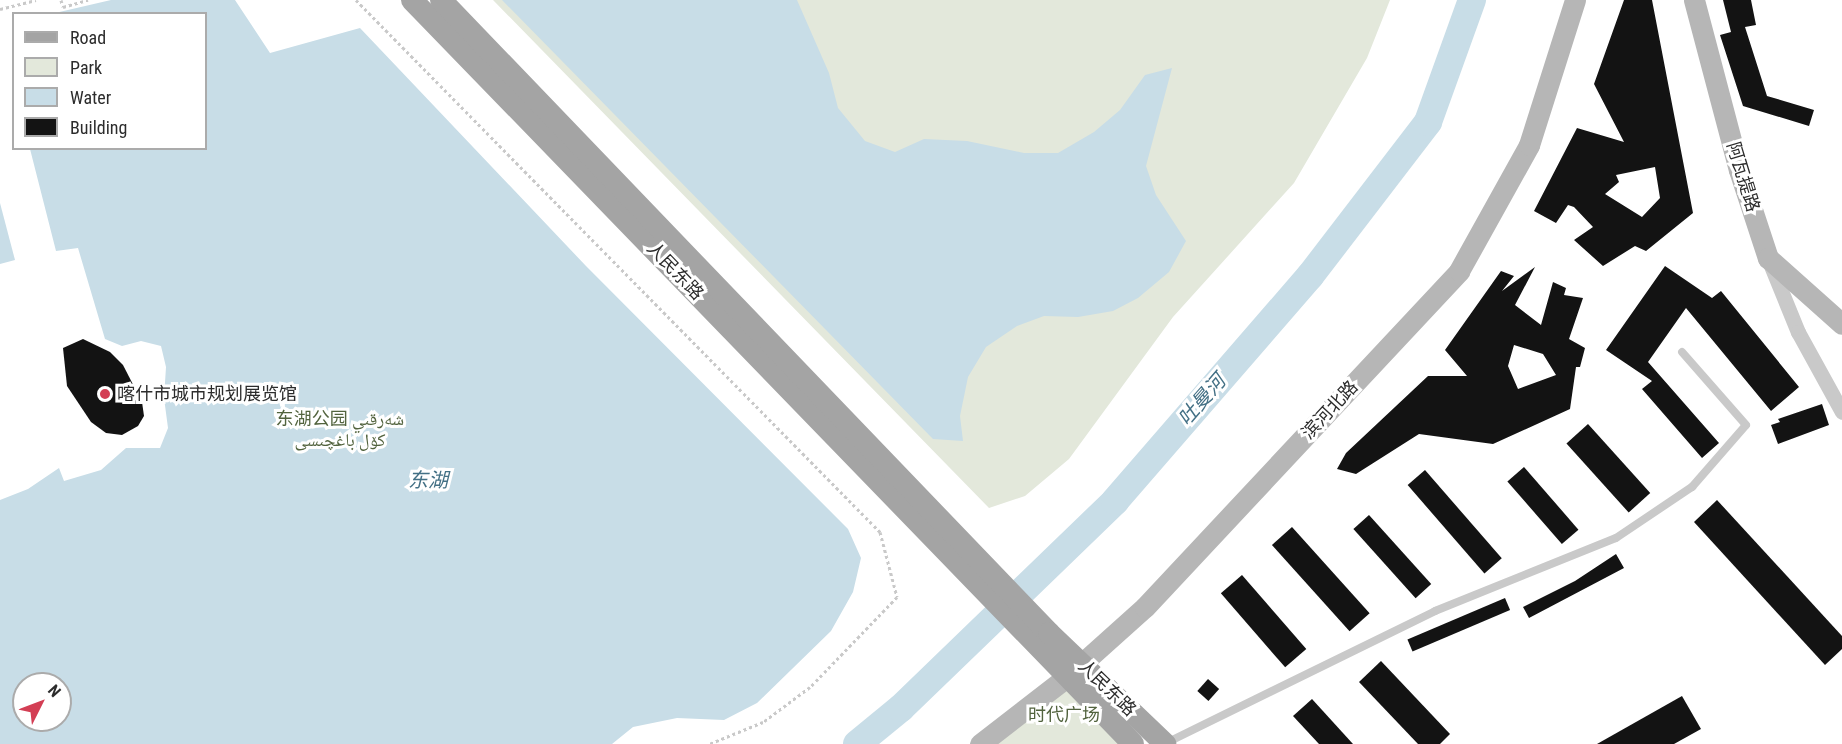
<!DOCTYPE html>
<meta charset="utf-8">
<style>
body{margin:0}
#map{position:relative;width:1842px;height:744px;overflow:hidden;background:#fff;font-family:"Roboto Condensed","Noto Naskh Arabic","Noto Sans SC",sans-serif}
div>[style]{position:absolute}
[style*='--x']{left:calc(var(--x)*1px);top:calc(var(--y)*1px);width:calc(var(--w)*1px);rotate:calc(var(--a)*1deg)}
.green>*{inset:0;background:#e3e8db}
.water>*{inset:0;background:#c8dde7}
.river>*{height:28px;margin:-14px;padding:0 14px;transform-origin:14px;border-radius:14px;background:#c8dde7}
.building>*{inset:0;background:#131313;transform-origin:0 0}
.path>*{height:3px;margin-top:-1.5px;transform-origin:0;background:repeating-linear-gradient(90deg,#c9c9c9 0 3px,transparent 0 6px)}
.lane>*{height:8px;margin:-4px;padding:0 4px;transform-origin:4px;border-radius:4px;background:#c9c9c9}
.street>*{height:15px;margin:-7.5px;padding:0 7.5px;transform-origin:7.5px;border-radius:7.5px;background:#c9c9c9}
.secondary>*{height:21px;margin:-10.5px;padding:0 10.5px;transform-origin:10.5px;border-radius:10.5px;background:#b6b6b6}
.primary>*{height:22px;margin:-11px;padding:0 11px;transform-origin:11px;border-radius:11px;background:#a4a4a4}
.dots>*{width:16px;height:16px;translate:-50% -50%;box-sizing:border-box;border:3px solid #fff;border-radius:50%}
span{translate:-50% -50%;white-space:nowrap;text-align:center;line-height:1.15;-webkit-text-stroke:6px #fff;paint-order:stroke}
.street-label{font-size:18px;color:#2c2c2c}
.poi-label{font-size:18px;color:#2c2c2c}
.left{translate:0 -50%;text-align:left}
.park-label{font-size:18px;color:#52633e}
.water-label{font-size:20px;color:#437085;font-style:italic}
.legend{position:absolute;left:12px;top:12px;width:195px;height:138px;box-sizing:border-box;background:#fff;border:2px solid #ababab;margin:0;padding:8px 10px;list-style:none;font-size:18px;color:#2c2c2c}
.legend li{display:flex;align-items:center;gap:12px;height:30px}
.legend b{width:30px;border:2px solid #ababab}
.north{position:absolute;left:12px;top:672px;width:60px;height:60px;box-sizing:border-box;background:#fff;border:2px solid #ababab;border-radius:50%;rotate:48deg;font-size:16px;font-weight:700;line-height:24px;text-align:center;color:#2c2c2c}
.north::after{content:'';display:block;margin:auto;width:21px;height:27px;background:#d33e54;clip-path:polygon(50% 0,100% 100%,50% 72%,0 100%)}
</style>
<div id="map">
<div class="green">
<i style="clip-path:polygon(493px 0,1390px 0,1367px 58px,1294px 183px,1173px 317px,1069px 459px,1025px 496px,989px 508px)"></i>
<i style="clip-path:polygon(1068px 676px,1133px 744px,980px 744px)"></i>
</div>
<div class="water">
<i style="clip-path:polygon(evenodd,111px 0,235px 0,270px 53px,360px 28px,586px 266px,848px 529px,861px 558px,853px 592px,831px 631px,757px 703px,724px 720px,677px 718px,633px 727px,612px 744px,0 744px,0 500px,28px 489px,59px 468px,64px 481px,101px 470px,126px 448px,160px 448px,168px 428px,164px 398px,166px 367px,161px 346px,141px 341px,122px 346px,105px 339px,78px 248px,56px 251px,30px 149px,206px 148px,206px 14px,55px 13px,111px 0,24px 684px,60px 684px,60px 720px,24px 720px,24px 684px)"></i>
<i style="clip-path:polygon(502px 0,797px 0,829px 73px,838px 108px,865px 141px,895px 152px,924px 139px,967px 141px,1024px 153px,1058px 153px,1094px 132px,1120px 110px,1145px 75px,1172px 68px,1146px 166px,1156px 195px,1186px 241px,1169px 272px,1138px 298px,1113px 311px,1078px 317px,1044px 316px,1017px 326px,986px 347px,968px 377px,960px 416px,963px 441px,933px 439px)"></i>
<i style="clip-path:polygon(0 203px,15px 260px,0 264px)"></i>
</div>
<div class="river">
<i style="--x:857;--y:744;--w:57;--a:-39.3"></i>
<i style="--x:901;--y:708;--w:298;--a:-44"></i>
<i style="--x:1115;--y:501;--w:298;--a:-49.1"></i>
<i style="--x:1310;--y:276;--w:194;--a:-52.5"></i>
<i style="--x:1428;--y:122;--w:130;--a:-70.2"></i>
</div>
<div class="building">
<i style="clip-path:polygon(evenodd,1624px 0,1652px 0,1693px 213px,1646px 251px,1635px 246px,1603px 266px,1574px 240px,1593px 227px,1574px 207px,1568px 205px,1556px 223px,1534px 211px,1577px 128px,1624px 142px,1594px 84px,1624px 0,1655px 167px,1660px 198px,1642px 217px,1605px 194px,1619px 182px,1616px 175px,1655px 167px)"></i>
<i style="clip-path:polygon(1723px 0,1751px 0,1756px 25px,1745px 27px,1767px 96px,1814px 110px,1809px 126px,1743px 106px,1720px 35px,1731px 32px)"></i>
<i style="clip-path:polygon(1665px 266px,1712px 298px,1721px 291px,1799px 387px,1771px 411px,1686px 308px,1648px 362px,1719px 443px,1702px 458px,1642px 389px,1652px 381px,1606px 350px)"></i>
<i style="clip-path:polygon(evenodd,1535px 267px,1515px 305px,1541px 325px,1553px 282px,1566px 288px,1564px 295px,1583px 298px,1569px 339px,1585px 348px,1580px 367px,1576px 367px,1570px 409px,1493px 444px,1419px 434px,1356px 474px,1337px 469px,1346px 453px,1428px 376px,1467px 376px,1445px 350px,1501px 271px,1514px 276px,1502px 291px,1535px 267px,1514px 345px,1543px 354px,1556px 375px,1518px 389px,1508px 366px,1514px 345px)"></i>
<i style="clip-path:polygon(83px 339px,110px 352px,123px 365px,142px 402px,144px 416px,138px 426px,122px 435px,106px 433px,91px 422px,67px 386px,63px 348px)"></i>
<i style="clip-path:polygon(1822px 404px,1829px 425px,1778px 444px,1771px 425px,1780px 422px,1778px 419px)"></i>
<i style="left:1588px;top:424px;width:93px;height:29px;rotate:48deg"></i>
<i style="left:1524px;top:467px;width:83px;height:22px;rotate:49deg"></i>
<i style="left:1425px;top:470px;width:117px;height:23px;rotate:49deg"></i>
<i style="clip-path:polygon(1717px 500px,1842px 636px,1842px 649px,1825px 665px,1694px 522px)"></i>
<i style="left:1369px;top:515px;width:93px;height:21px;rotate:48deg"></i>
<i style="left:1292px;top:527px;width:116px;height:27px;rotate:48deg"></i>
<i style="clip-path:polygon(1616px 554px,1624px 568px,1529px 618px,1523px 607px,1575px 581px)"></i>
<i style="left:1242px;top:575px;width:98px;height:28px;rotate:49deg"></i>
<i style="left:1505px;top:598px;width:13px;height:106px;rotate:67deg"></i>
<i style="clip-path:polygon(1381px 661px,1450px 734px,1440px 744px,1418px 744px,1359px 682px)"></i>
<i style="left:1208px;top:679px;width:15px;height:16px;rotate:42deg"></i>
<i style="clip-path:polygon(1682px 696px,1701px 729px,1674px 744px,1597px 744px)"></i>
<i style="clip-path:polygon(1312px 699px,1353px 744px,1319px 744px,1293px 716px)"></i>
</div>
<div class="path">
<i style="--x:61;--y:0;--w:7;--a:74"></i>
<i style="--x:63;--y:7;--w:26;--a:-16"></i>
<i style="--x:356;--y:0;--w:747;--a:45.43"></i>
<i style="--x:880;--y:532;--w:67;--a:75.3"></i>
<i style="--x:897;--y:597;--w:125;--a:134"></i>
<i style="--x:810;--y:687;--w:59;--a:143.3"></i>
<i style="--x:763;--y:722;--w:58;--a:157.8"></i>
<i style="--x:0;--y:9;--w:37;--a:-14"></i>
</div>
<div class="lane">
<i style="--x:1166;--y:743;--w:300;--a:-26.1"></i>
<i style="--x:1435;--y:611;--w:195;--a:-22"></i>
<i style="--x:1616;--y:538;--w:92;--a:-33.9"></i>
<i style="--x:1692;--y:487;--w:82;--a:-48.9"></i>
<i style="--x:1746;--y:425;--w:97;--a:-131.2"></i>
</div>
<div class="street">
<i style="--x:1769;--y:261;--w:77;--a:67.8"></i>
<i style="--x:1798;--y:332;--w:91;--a:61.2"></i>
</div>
<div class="secondary">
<i style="--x:1694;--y:0;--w:176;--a:75.2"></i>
<i style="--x:1739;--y:170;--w:93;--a:71.8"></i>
<i style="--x:1768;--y:258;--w:99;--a:41.7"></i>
<i style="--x:980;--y:744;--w:111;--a:-37.7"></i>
<i style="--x:1068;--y:676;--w:103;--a:-41.9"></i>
<i style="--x:1145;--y:607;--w:460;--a:-46.9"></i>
<i style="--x:1459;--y:271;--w:144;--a:-60.9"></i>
<i style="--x:1529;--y:145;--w:152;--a:-72.4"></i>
</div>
<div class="primary">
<i style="--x:412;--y:0;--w:1036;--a:45.9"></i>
<i style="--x:441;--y:0;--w:878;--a:46.15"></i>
<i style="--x:1049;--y:633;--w:161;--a:43.7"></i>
</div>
<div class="dots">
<i style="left:105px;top:394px;background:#d33e54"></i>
</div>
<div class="street-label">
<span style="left:1743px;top:177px;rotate:73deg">阿瓦提路</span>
<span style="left:675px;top:271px;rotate:46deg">人民东路</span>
<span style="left:1330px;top:410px;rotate:-47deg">滨河北路</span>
<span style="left:1107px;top:688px;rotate:44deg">人民东路</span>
</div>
<div class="poi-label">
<span class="left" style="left:117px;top:394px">喀什市城市规划展览馆</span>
</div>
<div class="park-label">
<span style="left:340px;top:430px">东湖公园 شەرقىي<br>كۆل باغچىسى</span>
<span style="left:1064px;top:715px">时代广场</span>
</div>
<div class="water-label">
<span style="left:1202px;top:400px;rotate:-49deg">吐曼河</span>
<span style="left:428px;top:480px">东湖</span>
</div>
<ul class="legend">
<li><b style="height:8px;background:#a4a4a4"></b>Road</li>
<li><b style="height:16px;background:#e3e8db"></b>Park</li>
<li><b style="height:16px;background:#c8dde7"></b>Water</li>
<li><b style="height:16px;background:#131313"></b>Building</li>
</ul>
<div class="north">N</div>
</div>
